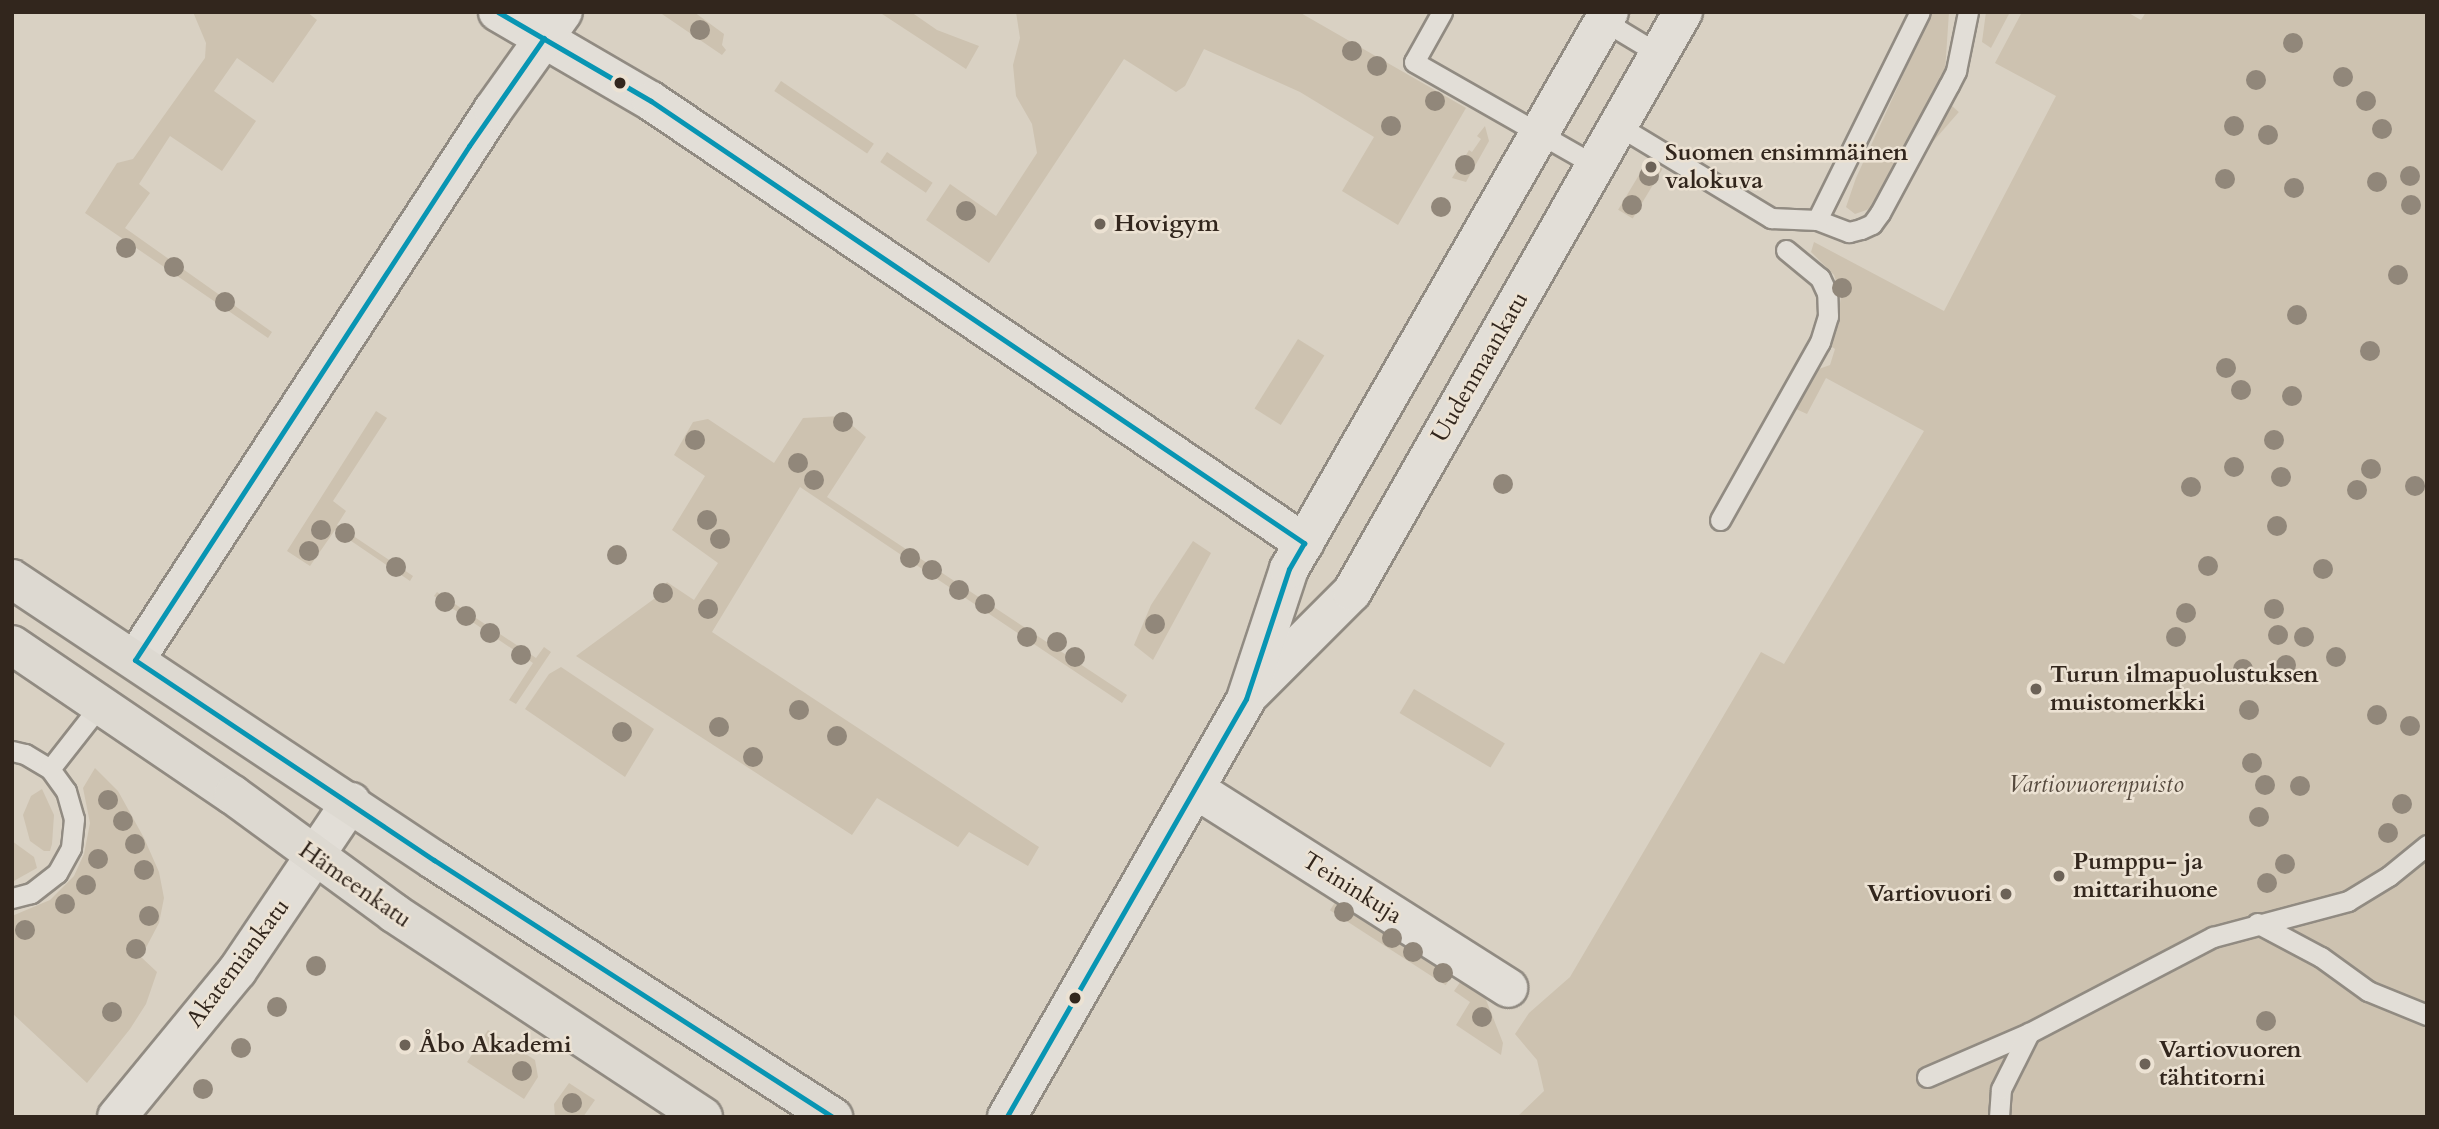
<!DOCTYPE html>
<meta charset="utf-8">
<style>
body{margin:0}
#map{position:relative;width:2439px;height:1129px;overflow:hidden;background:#d9d1c3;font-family:Cardo,serif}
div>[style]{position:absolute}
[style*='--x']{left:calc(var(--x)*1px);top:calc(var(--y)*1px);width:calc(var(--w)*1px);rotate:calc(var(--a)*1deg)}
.green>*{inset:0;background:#cdc2b0;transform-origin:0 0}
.roads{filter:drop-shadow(2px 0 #918b82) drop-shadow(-2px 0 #918b82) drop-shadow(0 2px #918b82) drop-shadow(0 -2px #918b82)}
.service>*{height:19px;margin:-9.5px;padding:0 9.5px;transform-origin:9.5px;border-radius:9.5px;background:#e2ded7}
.minor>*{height:38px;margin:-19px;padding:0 19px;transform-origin:19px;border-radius:19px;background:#e2ded7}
.secondary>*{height:38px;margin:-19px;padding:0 19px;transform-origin:19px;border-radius:19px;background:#e2ded7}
.trunk>*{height:38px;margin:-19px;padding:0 19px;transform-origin:19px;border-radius:19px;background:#ddd9d1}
.bus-1>*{height:5px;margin:-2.5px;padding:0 2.5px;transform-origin:2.5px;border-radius:2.5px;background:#0895b3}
.trees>*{width:20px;height:20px;margin:-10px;border-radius:50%;background:#91877a}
.dots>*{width:19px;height:19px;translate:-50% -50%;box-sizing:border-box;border:4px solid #ece2d3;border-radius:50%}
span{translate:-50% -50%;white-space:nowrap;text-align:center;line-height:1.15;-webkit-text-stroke:5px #ece2d3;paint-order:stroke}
.poi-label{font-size:24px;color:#32261d;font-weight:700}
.left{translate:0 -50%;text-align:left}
.right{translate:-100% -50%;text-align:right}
.street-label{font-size:24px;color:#32261d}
.park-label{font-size:24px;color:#564a3e;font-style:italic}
.frame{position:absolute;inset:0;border:14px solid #32261d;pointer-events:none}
</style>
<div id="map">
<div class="green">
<i style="clip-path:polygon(193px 12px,307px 12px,317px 20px,273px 83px,237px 58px,214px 91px,256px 121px,222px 171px,170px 136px,139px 184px,150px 193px,125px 228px,272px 332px,268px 338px,85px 213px,117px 163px,133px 159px,205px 58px,206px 43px)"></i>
<i style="clip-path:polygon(659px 12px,694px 12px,724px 34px,722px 45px,726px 50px,722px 55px)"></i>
<i style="clip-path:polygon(879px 12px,911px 12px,937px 30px,979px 46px,966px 69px)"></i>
<i style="clip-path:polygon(1016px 12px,1299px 12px,1466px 108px,1398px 225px,1342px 191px,1374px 137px,1300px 92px,1204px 49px,1185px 86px,1176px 92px,1124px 59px,989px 263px,926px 220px,950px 184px,996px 216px,1037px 153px,1032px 124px,1016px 96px,1013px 65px,1020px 38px)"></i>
<i style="clip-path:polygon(1932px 12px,1949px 12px,1945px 71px,1879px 193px,1875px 207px,1855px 214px,1846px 207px,1856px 178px)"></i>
<i style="clip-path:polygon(1986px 12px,2010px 12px,1991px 48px,1982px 42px)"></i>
<i style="clip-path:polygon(2022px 12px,2127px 12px,2141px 20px,2146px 12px,2427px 12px,2427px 1117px,1517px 1117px,1544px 1091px,1537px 1060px,1515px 1034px,1529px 1013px,1570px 977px,1761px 652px,1784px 664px,1924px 431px,1826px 378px,1807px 414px,1796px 409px,1816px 370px,1830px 365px,1835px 349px,1825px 342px,1838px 318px,1841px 296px,1834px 275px,1811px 252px,1814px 242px,1944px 311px,2056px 96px,1995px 63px)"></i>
<i style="left:781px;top:81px;width:112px;height:12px;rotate:34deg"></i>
<i style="left:1952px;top:106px;width:9px;height:126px;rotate:41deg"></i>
<i style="clip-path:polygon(1485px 126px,1489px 141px,1466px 182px,1452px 178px,1469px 150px,1472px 152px,1481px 139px,1477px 136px)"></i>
<i style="left:887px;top:152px;width:55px;height:12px;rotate:34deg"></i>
<i style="left:1648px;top:160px;width:17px;height:58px;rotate:31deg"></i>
<i style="left:1298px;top:339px;width:31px;height:82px;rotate:32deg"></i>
<i style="clip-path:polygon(376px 411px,387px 418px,333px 501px,346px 511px,337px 525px,413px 576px,410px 581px,335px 530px,310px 566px,287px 551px)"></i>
<i style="clip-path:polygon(841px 416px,866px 437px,827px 497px,1127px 695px,1122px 703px,800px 487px,712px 632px,1039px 847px,1028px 866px,969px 832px,958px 847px,877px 798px,852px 835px,576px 656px,658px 596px,667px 582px,694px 600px,718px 563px,672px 530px,705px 476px,674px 455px,693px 422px,708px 419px,774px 463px,803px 418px)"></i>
<i style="clip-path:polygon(1193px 541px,1211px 553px,1153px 660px,1134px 645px,1151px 605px)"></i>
<i style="clip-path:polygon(437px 592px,536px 658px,544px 647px,551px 652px,516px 704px,509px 700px,533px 663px,434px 596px)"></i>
<i style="clip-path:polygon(561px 667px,654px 729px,625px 777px,525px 709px,549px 674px)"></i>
<i style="left:1414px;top:689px;width:106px;height:28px;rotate:31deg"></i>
<i style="clip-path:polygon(95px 768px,118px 791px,144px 838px,159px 872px,164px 898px,159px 923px,141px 957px,157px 972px,146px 1004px,130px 1029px,87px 1083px,12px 1013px,12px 916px,50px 900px,74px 876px,84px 854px,90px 823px,83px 788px)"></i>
<i style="clip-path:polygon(42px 789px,54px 815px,52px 844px,50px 851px,44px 851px,30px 841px,23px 815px,31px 796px)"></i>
<i style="clip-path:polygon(12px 841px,34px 857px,37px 868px,12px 882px)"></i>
<i style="left:1343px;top:890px;width:138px;height:24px;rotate:33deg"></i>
<i style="clip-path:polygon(1468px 971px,1481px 987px,1503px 1043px,1501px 1055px,1456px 1025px,1470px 1002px,1454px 991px)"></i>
<i style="clip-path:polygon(488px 1030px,535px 1060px,538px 1077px,524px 1099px,467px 1062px)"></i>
<i style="clip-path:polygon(569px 1083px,595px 1100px,583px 1117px,555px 1117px,554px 1104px)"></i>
</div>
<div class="roads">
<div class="service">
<i style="--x:1442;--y:12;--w:57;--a:119.2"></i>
<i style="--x:1414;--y:62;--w:210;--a:29.7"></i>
<i style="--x:1599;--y:18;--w:70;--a:31"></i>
<i style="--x:1619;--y:126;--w:178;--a:31.2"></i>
<i style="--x:1771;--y:218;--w:46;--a:2.5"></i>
<i style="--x:1817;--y:220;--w:34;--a:21"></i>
<i style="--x:1849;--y:232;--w:12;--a:-14"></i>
<i style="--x:1861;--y:229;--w:12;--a:-24"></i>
<i style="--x:1872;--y:224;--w:14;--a:-54"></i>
<i style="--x:1880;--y:213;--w:145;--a:-61.7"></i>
<i style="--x:1949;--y:85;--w:16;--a:-63"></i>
<i style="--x:1956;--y:71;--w:60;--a:-78.5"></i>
<i style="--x:1817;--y:220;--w:232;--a:-63.7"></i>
<i style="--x:1720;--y:520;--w:204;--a:-60.7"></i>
<i style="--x:1820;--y:342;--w:27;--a:-73"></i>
<i style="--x:1828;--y:316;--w:23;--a:-92"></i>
<i style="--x:1827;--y:293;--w:17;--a:-115"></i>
<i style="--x:1820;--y:278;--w:44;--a:-140.5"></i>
<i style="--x:12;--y:751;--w:13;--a:13"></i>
<i style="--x:25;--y:754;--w:29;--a:31"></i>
<i style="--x:50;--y:769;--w:27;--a:54"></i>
<i style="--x:66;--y:791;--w:29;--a:74"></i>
<i style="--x:74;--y:819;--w:29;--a:96"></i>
<i style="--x:71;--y:848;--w:29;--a:119"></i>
<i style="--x:57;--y:873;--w:33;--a:142"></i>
<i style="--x:31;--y:893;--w:20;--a:165"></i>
<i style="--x:50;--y:769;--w:83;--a:-51.9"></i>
<i style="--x:2257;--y:923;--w:72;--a:28"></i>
<i style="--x:2321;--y:957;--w:58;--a:35.9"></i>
<i style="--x:2368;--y:991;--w:64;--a:22.1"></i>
<i style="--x:1927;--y:1077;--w:111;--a:-23.3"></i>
<i style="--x:2029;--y:1033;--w:208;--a:-27.6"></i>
<i style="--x:2213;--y:937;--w:140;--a:-14.9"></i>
<i style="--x:2348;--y:901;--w:48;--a:-31.4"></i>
<i style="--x:2389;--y:876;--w:49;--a:-39.2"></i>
<i style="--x:1999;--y:1117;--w:28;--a:-86"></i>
<i style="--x:2001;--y:1089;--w:63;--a:-63.4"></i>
</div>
<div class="minor">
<i style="--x:498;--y:12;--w:177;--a:30.2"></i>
<i style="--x:651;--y:101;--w:789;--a:34.09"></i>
<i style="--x:135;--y:660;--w:656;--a:-56.94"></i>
<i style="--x:493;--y:110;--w:120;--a:-54.5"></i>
<i style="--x:1195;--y:789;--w:371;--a:32.4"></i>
<i style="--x:117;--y:1117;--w:189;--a:-50.6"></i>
<i style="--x:237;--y:971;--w:204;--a:-56"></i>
</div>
<div class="secondary">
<i style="--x:1252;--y:692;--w:141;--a:-45"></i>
<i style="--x:1352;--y:592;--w:668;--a:-60.29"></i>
<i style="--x:1007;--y:1117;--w:482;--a:-60.2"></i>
<i style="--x:1246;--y:699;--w:137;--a:-71.7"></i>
<i style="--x:1289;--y:569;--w:642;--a:-60.12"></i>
</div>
<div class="trunk">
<i style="--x:12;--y:579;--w:507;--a:33.66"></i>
<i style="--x:434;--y:860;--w:475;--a:32.8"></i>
<i style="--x:12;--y:645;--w:267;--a:34.2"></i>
<i style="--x:233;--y:795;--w:200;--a:36.2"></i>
<i style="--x:394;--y:913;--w:370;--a:33.4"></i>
</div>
</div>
<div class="bus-1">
<i style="--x:498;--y:12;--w:177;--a:30.2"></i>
<i style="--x:651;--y:101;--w:789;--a:34.09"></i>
<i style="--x:1304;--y:543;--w:30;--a:120"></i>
<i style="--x:1289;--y:569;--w:137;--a:108.3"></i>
<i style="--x:1246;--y:699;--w:482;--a:119.8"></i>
<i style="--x:544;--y:38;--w:131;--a:124.8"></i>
<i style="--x:469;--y:146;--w:613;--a:123.02"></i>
<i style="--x:135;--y:660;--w:360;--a:33.8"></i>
<i style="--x:434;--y:860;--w:475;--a:32.8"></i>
</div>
<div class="trees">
<i style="left:700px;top:30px"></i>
<i style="left:2293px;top:43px"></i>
<i style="left:1352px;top:51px"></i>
<i style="left:1377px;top:66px"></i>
<i style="left:2343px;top:77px"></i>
<i style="left:2256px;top:80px"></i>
<i style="left:1435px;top:101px"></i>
<i style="left:2366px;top:101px"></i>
<i style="left:1391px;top:126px"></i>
<i style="left:2234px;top:126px"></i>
<i style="left:2382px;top:129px"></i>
<i style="left:2268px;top:135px"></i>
<i style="left:1465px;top:165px"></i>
<i style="left:1649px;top:176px"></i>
<i style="left:2410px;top:176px"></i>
<i style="left:2225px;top:179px"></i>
<i style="left:2377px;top:182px"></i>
<i style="left:2294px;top:188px"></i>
<i style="left:1632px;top:205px"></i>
<i style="left:2411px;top:205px"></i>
<i style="left:1441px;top:207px"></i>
<i style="left:966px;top:211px"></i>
<i style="left:126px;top:248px"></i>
<i style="left:174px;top:267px"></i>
<i style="left:2398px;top:275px"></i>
<i style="left:1842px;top:288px"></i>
<i style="left:225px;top:302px"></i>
<i style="left:2297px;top:315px"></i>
<i style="left:2370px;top:351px"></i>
<i style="left:2226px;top:368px"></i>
<i style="left:2241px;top:390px"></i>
<i style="left:2292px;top:396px"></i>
<i style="left:843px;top:422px"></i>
<i style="left:695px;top:440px"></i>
<i style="left:2274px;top:440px"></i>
<i style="left:798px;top:463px"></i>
<i style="left:2234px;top:467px"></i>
<i style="left:2371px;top:469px"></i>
<i style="left:2281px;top:477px"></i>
<i style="left:814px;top:480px"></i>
<i style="left:1503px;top:484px"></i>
<i style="left:2415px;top:486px"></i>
<i style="left:2191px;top:487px"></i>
<i style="left:2357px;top:490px"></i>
<i style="left:707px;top:520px"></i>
<i style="left:2277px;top:526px"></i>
<i style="left:321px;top:530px"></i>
<i style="left:345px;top:533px"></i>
<i style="left:720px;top:539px"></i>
<i style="left:309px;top:551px"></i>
<i style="left:617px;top:555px"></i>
<i style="left:910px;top:558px"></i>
<i style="left:2208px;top:566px"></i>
<i style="left:396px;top:567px"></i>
<i style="left:2323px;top:569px"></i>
<i style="left:932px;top:570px"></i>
<i style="left:959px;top:590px"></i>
<i style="left:663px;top:593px"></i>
<i style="left:445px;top:602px"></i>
<i style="left:985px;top:604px"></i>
<i style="left:708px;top:609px"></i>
<i style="left:2274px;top:609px"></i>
<i style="left:2186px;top:613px"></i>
<i style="left:466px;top:616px"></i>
<i style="left:1155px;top:624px"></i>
<i style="left:490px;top:633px"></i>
<i style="left:2278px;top:635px"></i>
<i style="left:1027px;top:637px"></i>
<i style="left:2176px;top:637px"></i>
<i style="left:2304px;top:637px"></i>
<i style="left:1057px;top:642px"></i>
<i style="left:521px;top:655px"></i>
<i style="left:1075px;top:657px"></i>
<i style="left:2336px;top:657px"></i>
<i style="left:2286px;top:665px"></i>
<i style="left:2243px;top:669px"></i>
<i style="left:799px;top:710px"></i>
<i style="left:2249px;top:710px"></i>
<i style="left:2377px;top:715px"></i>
<i style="left:2410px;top:726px"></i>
<i style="left:719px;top:727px"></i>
<i style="left:622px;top:732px"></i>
<i style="left:837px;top:736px"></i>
<i style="left:753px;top:757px"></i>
<i style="left:2252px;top:763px"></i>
<i style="left:2265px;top:785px"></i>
<i style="left:2300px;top:786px"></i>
<i style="left:108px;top:800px"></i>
<i style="left:2402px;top:804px"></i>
<i style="left:2259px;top:817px"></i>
<i style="left:123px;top:821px"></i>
<i style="left:2388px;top:833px"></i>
<i style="left:135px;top:844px"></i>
<i style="left:98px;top:859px"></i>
<i style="left:2285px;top:864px"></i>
<i style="left:144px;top:870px"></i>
<i style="left:2267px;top:883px"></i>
<i style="left:86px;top:885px"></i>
<i style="left:65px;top:904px"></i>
<i style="left:1344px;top:912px"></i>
<i style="left:149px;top:916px"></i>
<i style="left:25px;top:930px"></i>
<i style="left:1392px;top:938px"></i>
<i style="left:136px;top:949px"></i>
<i style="left:1413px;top:952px"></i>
<i style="left:316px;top:966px"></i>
<i style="left:1443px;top:973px"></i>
<i style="left:277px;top:1007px"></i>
<i style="left:112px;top:1012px"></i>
<i style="left:1482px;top:1017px"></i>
<i style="left:2266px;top:1021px"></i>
<i style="left:241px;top:1048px"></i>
<i style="left:522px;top:1071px"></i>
<i style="left:203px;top:1089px"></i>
<i style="left:572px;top:1103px"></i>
</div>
<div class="dots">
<i style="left:620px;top:83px;background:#32261d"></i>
<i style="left:1651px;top:167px;background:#6c6257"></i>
<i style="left:1100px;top:224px;background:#6c6257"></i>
<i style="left:2036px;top:689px;background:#6c6257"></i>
<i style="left:2059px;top:876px;background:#6c6257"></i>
<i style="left:2006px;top:894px;background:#6c6257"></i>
<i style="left:1075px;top:998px;background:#32261d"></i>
<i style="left:405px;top:1045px;background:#6c6257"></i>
<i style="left:2145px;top:1064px;background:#6c6257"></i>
</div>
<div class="poi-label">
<span class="left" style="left:1665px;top:167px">Suomen ensimmäinen<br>valokuva</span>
<span class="left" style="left:1114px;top:224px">Hovigym</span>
<span class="left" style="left:2050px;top:689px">Turun ilmapuolustuksen<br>muistomerkki</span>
<span class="left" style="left:2073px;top:876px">Pumppu- ja<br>mittarihuone</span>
<span class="right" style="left:1992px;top:894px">Vartiovuori</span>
<span class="left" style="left:419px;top:1045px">Åbo Akademi</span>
<span class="left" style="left:2159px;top:1064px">Vartiovuoren<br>tähtitorni</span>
</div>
<div class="street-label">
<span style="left:1480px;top:367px;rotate:-60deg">Uudenmaankatu</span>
<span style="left:355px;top:885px;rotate:35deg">Hämeenkatu</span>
<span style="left:1352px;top:888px;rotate:32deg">Teininkuja</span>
<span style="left:238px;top:963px;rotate:-53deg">Akatemiankatu</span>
</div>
<div class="park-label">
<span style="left:2096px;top:785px">Vartiovuorenpuisto</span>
</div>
<div class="frame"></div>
</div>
